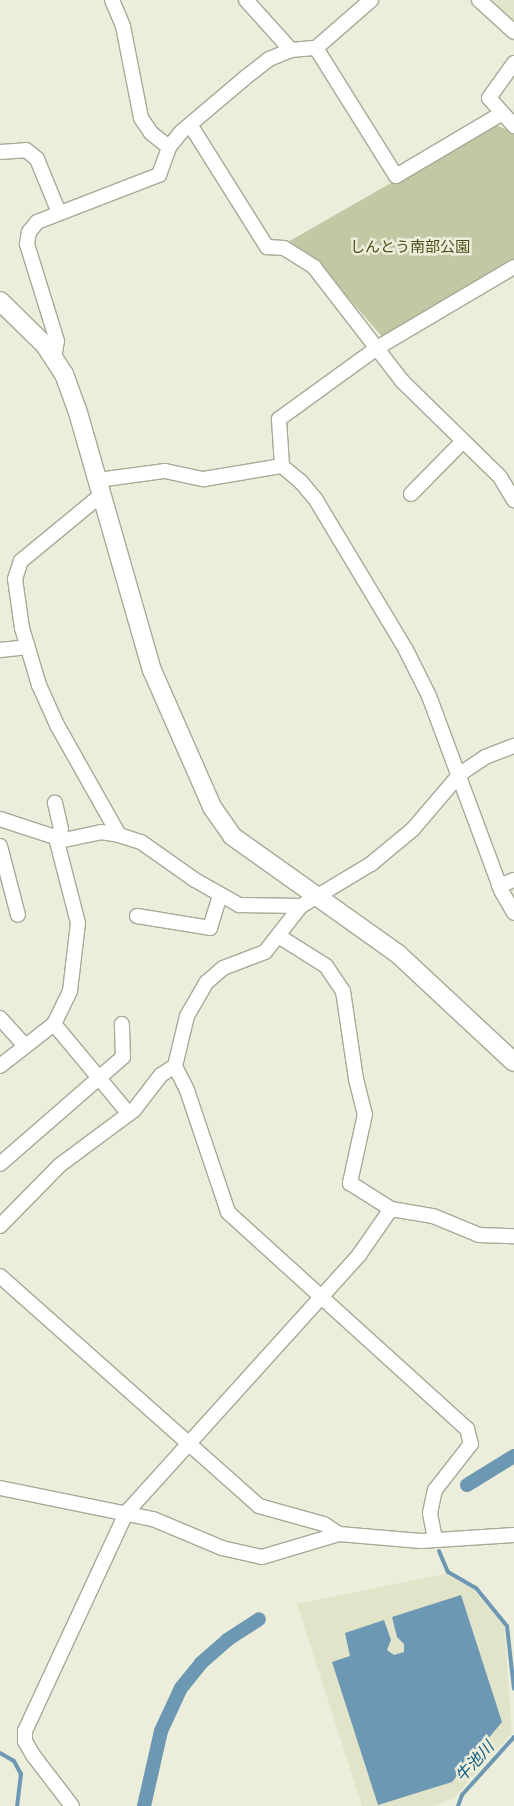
<!DOCTYPE html>
<meta charset="utf-8">
<style>
body{margin:0}
#map{position:relative;width:514px;height:1806px;overflow:hidden;background:#eceedb;font-family:"Space Grotesk","Noto Sans JP",sans-serif}
div>[style]{position:absolute}
[style*='--x']{left:calc(var(--x)*1px);top:calc(var(--y)*1px);width:calc(var(--w)*1px);rotate:calc(var(--a)*1deg)}
.built>*{inset:0;background:#e2e4ca}
.green>*{inset:0;background:#c4c7a3}
.water>*{inset:0;background:#6d98b3}
.stream>*{height:4px;margin:-2px;padding:0 2px;transform-origin:2px;border-radius:2px;background:#6d98b3}
.canal>*{height:14px;margin:-7px;padding:0 7px;transform-origin:7px;border-radius:7px;background:#6d98b3}
.roads{filter:drop-shadow(1px 0 #a8a997) drop-shadow(-1px 0 #a8a997) drop-shadow(0 1px #a8a997) drop-shadow(0 -1px #a8a997)}
.minor>*{height:14px;margin:-7px;padding:0 7px;transform-origin:7px;border-radius:7px;background:#fff}
.tertiary>*{height:18px;margin:-9px;padding:0 9px;transform-origin:9px;border-radius:9px;background:#fff}
span{translate:-50% -50%;white-space:nowrap;text-align:center;line-height:1.15;-webkit-text-stroke:5px #eceedb;paint-order:stroke}
.park-label{font-size:15px;color:#4a4d18}
.water-label{font-size:16px;color:#0d5a7f;font-style:italic}
</style>
<div id="map">
<div class="built">
<i style="clip-path:polygon(490px 0,514px 0,514px 22px)"></i>
<i style="clip-path:polygon(444px 1574px,472px 1588px,504px 1626px,512px 1733px,454px 1798px,433px 1806px,362px 1806px,297px 1604px)"></i>
</div>
<div class="green">
<i style="clip-path:polygon(494px 124px,514px 133px,514px 261px,384px 339px,320px 265px,304px 251px,288px 242px)"></i>
</div>
<div class="water">
<i style="clip-path:polygon(461px 1595px,502px 1722px,452px 1782px,378px 1805px,332px 1662px,350px 1656px,345px 1633px,384px 1620px,391px 1640px,387px 1650px,394px 1655px,404px 1652px,404px 1644px,397px 1637px,392px 1617px)"></i>
</div>
<div class="stream">
<i style="--x:439;--y:1551;--w:23;--a:67"></i>
<i style="--x:448;--y:1572;--w:32;--a:30"></i>
<i style="--x:476;--y:1588;--w:49;--a:50.8"></i>
<i style="--x:507;--y:1626;--w:63;--a:83.7"></i>
<i style="--x:0;--y:1753;--w:16;--a:30"></i>
<i style="--x:14;--y:1761;--w:15;--a:62"></i>
<i style="--x:21;--y:1774;--w:32;--a:97"></i>
<i style="--x:458;--y:1806;--w:12;--a:-70"></i>
<i style="--x:462;--y:1795;--w:78;--a:-48.1"></i>
</div>
<div class="canal">
<i style="--x:467;--y:1485;--w:55;--a:-31.7"></i>
<i style="--x:144;--y:1806;--w:77;--a:-77.2"></i>
<i style="--x:161;--y:1731;--w:47;--a:-65.1"></i>
<i style="--x:181;--y:1688;--w:32;--a:-51"></i>
<i style="--x:201;--y:1663;--w:35;--a:-41"></i>
<i style="--x:227;--y:1640;--w:38;--a:-33"></i>
</div>
<div class="roads">
<div class="minor">
<i style="--x:112;--y:0;--w:28;--a:67"></i>
<i style="--x:123;--y:26;--w:94;--a:78.9"></i>
<i style="--x:141;--y:118;--w:18;--a:56"></i>
<i style="--x:151;--y:133;--w:23;--a:38"></i>
<i style="--x:246;--y:0;--w:67;--a:48"></i>
<i style="--x:479;--y:0;--w:47;--a:42.4"></i>
<i style="--x:316;--y:48;--w:151;--a:58"></i>
<i style="--x:396;--y:176;--w:122;--a:-30.6"></i>
<i style="--x:514;--y:63;--w:43;--a:125.5"></i>
<i style="--x:489;--y:98;--w:38;--a:48"></i>
<i style="--x:191;--y:126;--w:143;--a:57.9"></i>
<i style="--x:267;--y:247;--w:17;--a:3"></i>
<i style="--x:284;--y:248;--w:36;--a:32"></i>
<i style="--x:314;--y:267;--w:144;--a:52.3"></i>
<i style="--x:402;--y:381;--w:137;--a:44.4"></i>
<i style="--x:500;--y:477;--w:27;--a:59"></i>
<i style="--x:0;--y:152;--w:26;--a:-4"></i>
<i style="--x:26;--y:150;--w:14;--a:39"></i>
<i style="--x:37;--y:159;--w:58;--a:67.8"></i>
<i style="--x:54;--y:359;--w:18;--a:-81"></i>
<i style="--x:57;--y:341;--w:102;--a:-107.2"></i>
<i style="--x:27;--y:244;--w:12;--a:-81"></i>
<i style="--x:29;--y:232;--w:13;--a:-51"></i>
<i style="--x:37;--y:222;--w:131;--a:-21.1"></i>
<i style="--x:159;--y:175;--w:30;--a:-70"></i>
<i style="--x:169;--y:147;--w:19;--a:-51"></i>
<i style="--x:181;--y:132;--w:85;--a:-40.2"></i>
<i style="--x:246;--y:77;--w:29;--a:-38"></i>
<i style="--x:269;--y:59;--w:24;--a:-22"></i>
<i style="--x:291;--y:50;--w:25;--a:-5"></i>
<i style="--x:316;--y:48;--w:73;--a:-41.1"></i>
<i style="--x:282;--y:466;--w:25;--a:40"></i>
<i style="--x:301;--y:482;--w:23;--a:50"></i>
<i style="--x:316;--y:500;--w:175;--a:59"></i>
<i style="--x:406;--y:650;--w:51;--a:63.4"></i>
<i style="--x:429;--y:696;--w:209;--a:69.6"></i>
<i style="--x:502;--y:892;--w:24;--a:60"></i>
<i style="--x:98;--y:480;--w:68;--a:-7.7"></i>
<i style="--x:165;--y:471;--w:40;--a:12"></i>
<i style="--x:204;--y:479;--w:79;--a:-9.5"></i>
<i style="--x:282;--y:466;--w:47;--a:-93.7"></i>
<i style="--x:279;--y:419;--w:121;--a:-35.9"></i>
<i style="--x:377;--y:348;--w:159;--a:-30.6"></i>
<i style="--x:411;--y:494;--w:74;--a:-45.5"></i>
<i style="--x:0;--y:650;--w:28;--a:-6"></i>
<i style="--x:0;--y:819;--w:67;--a:18.2"></i>
<i style="--x:64;--y:840;--w:38;--a:-12"></i>
<i style="--x:101;--y:832;--w:18;--a:9"></i>
<i style="--x:119;--y:835;--w:126;--a:-119.4"></i>
<i style="--x:57;--y:725;--w:44;--a:-114.2"></i>
<i style="--x:39;--y:685;--w:59;--a:-106.6"></i>
<i style="--x:22;--y:628;--w:49;--a:-98.1"></i>
<i style="--x:15;--y:579;--w:19;--a:-72"></i>
<i style="--x:21;--y:561;--w:104;--a:-39.5"></i>
<i style="--x:119;--y:835;--w:23;--a:18"></i>
<i style="--x:141;--y:842;--w:66;--a:35.1"></i>
<i style="--x:195;--y:880;--w:51;--a:29.6"></i>
<i style="--x:239;--y:905;--w:62;--a:0.9"></i>
<i style="--x:0;--y:846;--w:71;--a:75.4"></i>
<i style="--x:499;--y:886;--w:16;--a:-22"></i>
<i style="--x:137;--y:916;--w:74;--a:9.3"></i>
<i style="--x:210;--y:928;--w:34;--a:-73"></i>
<i style="--x:280;--y:937;--w:54;--a:32.2"></i>
<i style="--x:326;--y:966;--w:30;--a:56"></i>
<i style="--x:343;--y:991;--w:89;--a:81.6"></i>
<i style="--x:356;--y:1079;--w:36;--a:76"></i>
<i style="--x:365;--y:1114;--w:71;--a:102.3"></i>
<i style="--x:350;--y:1183;--w:49;--a:32.4"></i>
<i style="--x:391;--y:1209;--w:43;--a:9.5"></i>
<i style="--x:433;--y:1216;--w:50;--a:22.4"></i>
<i style="--x:479;--y:1235;--w:35;--a:2"></i>
<i style="--x:0;--y:1018;--w:36;--a:48"></i>
<i style="--x:54;--y:1024;--w:37;--a:-64"></i>
<i style="--x:70;--y:991;--w:68;--a:-83.3"></i>
<i style="--x:78;--y:923;--w:88;--a:-104.5"></i>
<i style="--x:56;--y:838;--w:10;--a:-61"></i>
<i style="--x:61;--y:829;--w:27;--a:-103"></i>
<i style="--x:0;--y:1066;--w:68;--a:-37.9"></i>
<i style="--x:54;--y:1024;--w:117;--a:50.2"></i>
<i style="--x:0;--y:1164;--w:163;--a:-41"></i>
<i style="--x:123;--y:1057;--w:33;--a:-92"></i>
<i style="--x:0;--y:1226;--w:86;--a:-45.5"></i>
<i style="--x:60;--y:1165;--w:92;--a:-36.6"></i>
<i style="--x:134;--y:1110;--w:44;--a:-52.4"></i>
<i style="--x:161;--y:1075;--w:17;--a:-33"></i>
<i style="--x:0;--y:1276;--w:346;--a:41.6"></i>
<i style="--x:259;--y:1506;--w:67;--a:15.5"></i>
<i style="--x:324;--y:1524;--w:18;--a:34"></i>
<i style="--x:0;--y:1488;--w:156;--a:11.5"></i>
<i style="--x:153;--y:1519;--w:75;--a:22.8"></i>
<i style="--x:222;--y:1548;--w:41;--a:12.7"></i>
<i style="--x:262;--y:1557;--w:80;--a:-16.6"></i>
<i style="--x:339;--y:1534;--w:82;--a:4.9"></i>
<i style="--x:421;--y:1541;--w:93;--a:-3.7"></i>
<i style="--x:435;--y:1539;--w:26;--a:-101"></i>
<i style="--x:430;--y:1513;--w:24;--a:-78"></i>
<i style="--x:435;--y:1490;--w:58;--a:-52"></i>
<i style="--x:471;--y:1444;--w:16;--a:-105"></i>
<i style="--x:467;--y:1429;--w:323;--a:-137.8"></i>
<i style="--x:228;--y:1212;--w:129;--a:-108.6"></i>
<i style="--x:187;--y:1090;--w:27;--a:-117"></i>
<i style="--x:175;--y:1066;--w:51;--a:-76.5"></i>
<i style="--x:187;--y:1016;--w:39;--a:-60"></i>
<i style="--x:207;--y:982;--w:21;--a:-41"></i>
<i style="--x:223;--y:968;--w:45;--a:-20.9"></i>
<i style="--x:265;--y:952;--w:58;--a:-52"></i>
<i style="--x:301;--y:906;--w:82;--a:-31"></i>
<i style="--x:371;--y:864;--w:55;--a:-39.8"></i>
<i style="--x:413;--y:829;--w:72;--a:-49.5"></i>
<i style="--x:460;--y:774;--w:30;--a:-34"></i>
<i style="--x:485;--y:757;--w:31;--a:-21"></i>
<i style="--x:72;--y:1806;--w:64;--a:-127.4"></i>
<i style="--x:33;--y:1755;--w:16;--a:-120"></i>
<i style="--x:25;--y:1741;--w:10;--a:-90"></i>
<i style="--x:25;--y:1731;--w:240;--a:-65.1"></i>
<i style="--x:126;--y:1513;--w:348;--a:-47.9"></i>
<i style="--x:359;--y:1255;--w:56;--a:-55.2"></i>
</div>
<div class="tertiary">
<i style="--x:0;--y:301;--w:63;--a:44.4"></i>
<i style="--x:45;--y:345;--w:35;--a:57"></i>
<i style="--x:64;--y:374;--w:37;--a:70"></i>
<i style="--x:77;--y:409;--w:272;--a:74"></i>
<i style="--x:152;--y:670;--w:150;--a:66.3"></i>
<i style="--x:212;--y:807;--w:35;--a:55"></i>
<i style="--x:232;--y:836;--w:204;--a:35.4"></i>
<i style="--x:398;--y:954;--w:158;--a:43"></i>
</div>
</div>
<div class="park-label">
<span style="left:410px;top:247px">しんとう南部公園</span>
</div>
<div class="water-label">
<span style="left:475px;top:1762px;rotate:-48deg">牛池川</span>
</div>
</div>
